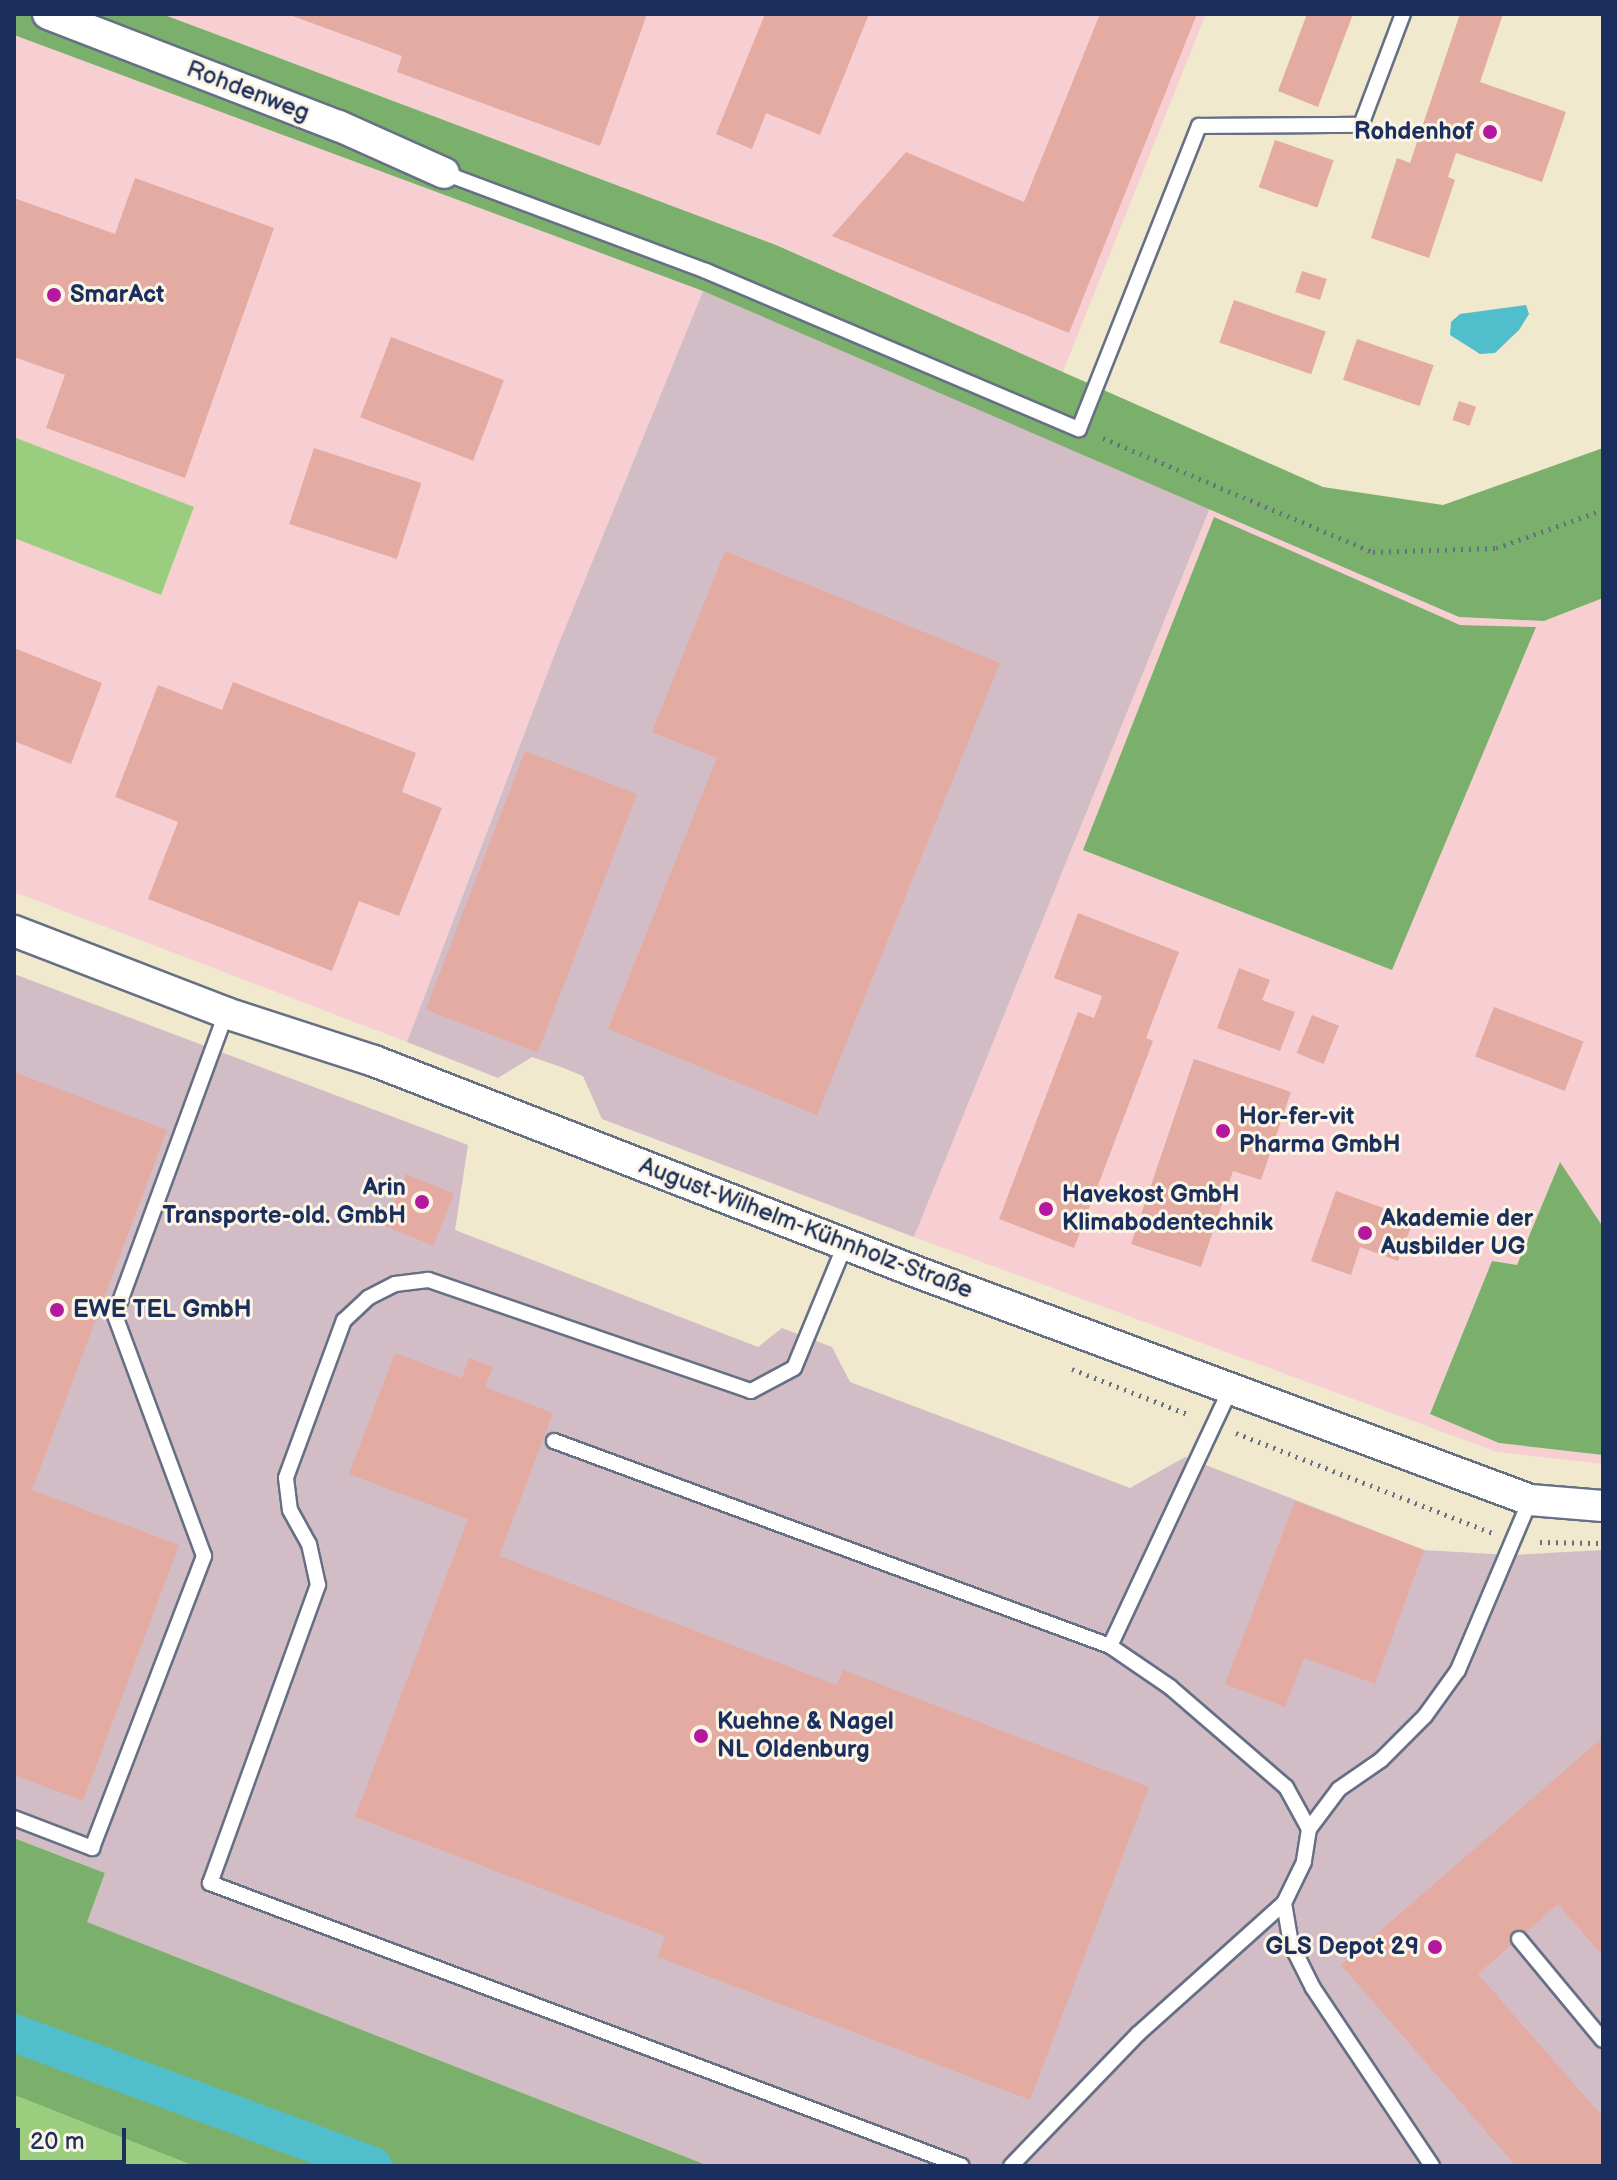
<!DOCTYPE html>
<meta charset="utf-8">
<style>
body{margin:0}
#map{position:relative;width:1617px;height:2180px;overflow:hidden;background:#f0e9cd;font-family:"Balsamiq Sans",sans-serif}
div>[style]{position:absolute}
[style*='--x']{left:calc(var(--x)*1px);top:calc(var(--y)*1px);width:calc(var(--w)*1px);rotate:calc(var(--a)*1deg)}
.built>*{inset:0;background:#f7cfd3}
.industrial>*{inset:0;background:#d2bdc7}
.green>*{inset:0;background:#9acd7d}
.forest>*{inset:0;background:#7bb06c}
.water>*{inset:0;background:#51becb}
.canal>*{height:38px;margin:-19px;padding:0 19px;transform-origin:19px;border-radius:19px;background:#51becb}
.building>*{inset:0;background:#e3aba1;transform-origin:0 0}
.path>*{height:5px;margin-top:-2.5px;transform-origin:0;background:repeating-linear-gradient(90deg,#667085 0 2px,transparent 0 8px)}
.roads{filter:drop-shadow(2px 0 #667085) drop-shadow(-2px 0 #667085) drop-shadow(0 2px #667085) drop-shadow(0 -2px #667085)}
.service>*{height:14px;margin:-7px;padding:0 7px;transform-origin:7px;border-radius:7px;background:#fff}
.minor>*{height:30px;margin:-15px;padding:0 15px;transform-origin:15px;border-radius:15px;background:#fff}
.dots>*{width:22px;height:22px;translate:-50% -50%;box-sizing:border-box;border:4px solid #fcf5e5;border-radius:50%}
span{translate:-50% -50%;white-space:nowrap;text-align:center;line-height:1.15;-webkit-text-stroke:6px #fcf5e5;paint-order:stroke}
.street-label{font-size:24px;color:#1b2f5e}
.poi-label{font-size:24px;color:#1b2f5e;font-weight:700}
.right{translate:-100% -50%;text-align:right}
.left{translate:0 -50%;text-align:left}
.frame{position:absolute;inset:0;border:16px solid #1b2f5e;pointer-events:none}
.scale{position:absolute;left:16px;top:2128px;width:110px;height:36px;box-sizing:border-box;border:4px solid #1b2f5e;border-top:0;padding-left:10px;font-size:24px;line-height:28px;white-space:nowrap;color:#1b2f5e;-webkit-text-stroke:6px #fcf5e5;paint-order:stroke}
</style>
<div id="map">
<div class="built">
<i style="clip-path:polygon(162px 14px,1206px 14px,1062px 374px,776px 245px)"></i>
<i style="clip-path:polygon(14px 35px,703px 291px,557px 648px,407px 1042px,14px 892px,14px 538px,161px 595px,194px 508px,14px 437px)"></i>
<i style="clip-path:polygon(evenodd,1210px 508px,1459px 617px,1544px 621px,1603px 598px,1603px 1227px,1560px 1163px,1517px 1266px,1492px 1261px,1499px 1443px,1603px 1455px,1603px 1464px,1497px 1452px,914px 1237px,1210px 508px,1214px 518px,1460px 625px,1536px 627px,1084px 850px,1214px 518px)"></i>
</div>
<div class="industrial">
<i style="clip-path:polygon(703px 291px,1210px 508px,914px 1237px,602px 1119px,583px 1076px,561px 1067px,532px 1057px,498px 1078px,407px 1042px,557px 648px)"></i>
<i style="clip-path:polygon(14px 974px,468px 1145px,455px 1230px,758px 1347px,782px 1328px,832px 1347px,850px 1382px,1130px 1488px,1185px 1457px,1424px 1550px,1510px 1555px,1603px 1550px,1603px 2166px,709px 2166px,86px 1922px,105px 1873px,14px 1838px)"></i>
</div>
<div class="green">
<i style="clip-path:polygon(14px 437px,194px 507px,161px 595px,14px 538px)"></i>
<i style="clip-path:polygon(14px 2095px,194px 2166px,14px 2166px)"></i>
</div>
<div class="forest">
<i style="clip-path:polygon(14px 14px,162px 14px,776px 245px,1323px 487px,1443px 505px,1603px 448px,1603px 598px,1544px 621px,1459px 617px,703px 291px,14px 35px)"></i>
<i style="clip-path:polygon(1214px 517px,1460px 625px,1536px 627px,1392px 970px,1083px 850px)"></i>
<i style="clip-path:polygon(1560px 1162px,1603px 1227px,1603px 1455px,1499px 1443px,1430px 1414px,1492px 1261px,1517px 1265px)"></i>
<i style="clip-path:polygon(14px 1838px,105px 1873px,87px 1922px,709px 2166px,194px 2166px,14px 2095px)"></i>
</div>
<div class="water">
<i style="clip-path:polygon(1526px 305px,1529px 314px,1519px 330px,1495px 353px,1480px 354px,1450px 335px,1451px 322px,1460px 314px)"></i>
</div>
<div class="canal">
<i style="--x:14;--y:2033;--w:383;--a:20.3"></i>
</div>
<div class="building">
<i style="clip-path:polygon(287px 14px,647px 14px,600px 146px,397px 72px,402px 56px)"></i>
<i style="clip-path:polygon(765px 14px,869px 14px,820px 135px,766px 113px,752px 149px,716px 134px)"></i>
<i style="clip-path:polygon(1100px 14px,1197px 14px,1069px 333px,832px 236px,906px 152px,1024px 202px)"></i>
<i style="clip-path:polygon(1307px 14px,1353px 14px,1318px 107px,1278px 91px)"></i>
<i style="clip-path:polygon(1460px 14px,1503px 14px,1480px 82px,1566px 112px,1542px 182px,1456px 153px,1448px 177px,1455px 180px,1429px 258px,1371px 238px,1397px 158px,1410px 163px)"></i>
<i style="left:1275px;top:140px;width:62px;height:50px;rotate:19deg"></i>
<i style="clip-path:polygon(135px 178px,274px 228px,185px 478px,46px 428px,65px 375px,14px 357px,14px 198px,115px 234px)"></i>
<i style="left:1302px;top:271px;width:26px;height:22px;rotate:18deg"></i>
<i style="left:1234px;top:300px;width:97px;height:45px;rotate:19deg"></i>
<i style="left:391px;top:337px;width:121px;height:86px;rotate:21deg"></i>
<i style="left:1357px;top:339px;width:81px;height:43px;rotate:19deg"></i>
<i style="left:1459px;top:401px;width:18px;height:20px;rotate:19deg"></i>
<i style="left:314px;top:448px;width:113px;height:80px;rotate:18deg"></i>
<i style="clip-path:polygon(725px 551px,1000px 663px,817px 1115px,608px 1029px,717px 758px,652px 732px)"></i>
<i style="clip-path:polygon(14px 648px,102px 683px,71px 764px,14px 741px)"></i>
<i style="clip-path:polygon(233px 682px,416px 753px,402px 792px,442px 808px,399px 916px,359px 901px,332px 971px,148px 899px,178px 822px,115px 797px,158px 685px,222px 710px)"></i>
<i style="left:525px;top:751px;width:120px;height:277px;rotate:21deg"></i>
<i style="clip-path:polygon(1078px 913px,1179px 952px,1146px 1038px,1153px 1041px,1074px 1248px,999px 1219px,1078px 1012px,1094px 1018px,1102px 996px,1054px 978px)"></i>
<i style="clip-path:polygon(1239px 968px,1270px 980px,1262px 1000px,1295px 1012px,1280px 1051px,1217px 1028px)"></i>
<i style="left:1494px;top:1007px;width:96px;height:53px;rotate:21deg"></i>
<i style="left:1312px;top:1015px;width:29px;height:41px;rotate:22deg"></i>
<i style="clip-path:polygon(1194px 1059px,1291px 1092px,1261px 1180px,1233px 1171px,1201px 1267px,1131px 1244px)"></i>
<i style="clip-path:polygon(14px 1072px,167px 1130px,32px 1490px,179px 1545px,83px 1801px,14px 1775px)"></i>
<i style="left:406px;top:1174px;width:52px;height:56px;rotate:22deg"></i>
<i style="clip-path:polygon(1336px 1191px,1414px 1219px,1398px 1261px,1360px 1247px,1351px 1275px,1311px 1261px)"></i>
<i style="clip-path:polygon(395px 1353px,462px 1378px,469px 1358px,493px 1367px,485px 1387px,553px 1413px,499px 1556px,837px 1685px,843px 1670px,1149px 1787px,1030px 2100px,658px 1957px,665px 1936px,355px 1817px,468px 1519px,349px 1474px)"></i>
<i style="clip-path:polygon(1295px 1501px,1424px 1550px,1375px 1684px,1304px 1658px,1285px 1707px,1225px 1684px)"></i>
<i style="clip-path:polygon(1603px 1737px,1603px 1956px,1558px 1904px,1478px 1974px,1603px 2117px,1603px 2166px,1516px 2166px,1341px 1965px)"></i>
</div>
<div class="path">
<i style="--x:1103;--y:438;--w:293;--a:22.9"></i>
<i style="--x:1373;--y:552;--w:123;--a:-1.9"></i>
<i style="--x:1496;--y:548;--w:114;--a:-19.6"></i>
<i style="--x:1072;--y:1369;--w:127;--a:21.3"></i>
<i style="--x:1236;--y:1433;--w:275;--a:21.3"></i>
<i style="--x:1540;--y:1542;--w:58;--a:1"></i>
</div>
<div class="roads">
<div class="service">
<i style="--x:444;--y:173;--w:280;--a:20.5"></i>
<i style="--x:706;--y:271;--w:405;--a:23"></i>
<i style="--x:1079;--y:429;--w:326;--a:-68.4"></i>
<i style="--x:1199;--y:126;--w:162;--a:-0.4"></i>
<i style="--x:1361;--y:125;--w:119;--a:-69.3"></i>
<i style="--x:845;--y:1245;--w:133;--a:112.5"></i>
<i style="--x:794;--y:1368;--w:49;--a:151.9"></i>
<i style="--x:751;--y:1391;--w:342;--a:-161"></i>
<i style="--x:428;--y:1280;--w:33;--a:173"></i>
<i style="--x:395;--y:1284;--w:30;--a:153"></i>
<i style="--x:368;--y:1298;--w:33;--a:137"></i>
<i style="--x:344;--y:1320;--w:168;--a:110.2"></i>
<i style="--x:286;--y:1478;--w:32;--a:83"></i>
<i style="--x:290;--y:1510;--w:39;--a:61"></i>
<i style="--x:309;--y:1544;--w:42;--a:77.6"></i>
<i style="--x:318;--y:1585;--w:317;--a:109.9"></i>
<i style="--x:210;--y:1883;--w:803;--a:20.62"></i>
<i style="--x:554;--y:1441;--w:593;--a:20.24"></i>
<i style="--x:1110;--y:1646;--w:73;--a:34.3"></i>
<i style="--x:1170;--y:1687;--w:153;--a:40.8"></i>
<i style="--x:1286;--y:1787;--w:48;--a:61.3"></i>
<i style="--x:1309;--y:1829;--w:33;--a:99"></i>
<i style="--x:1304;--y:1862;--w:46;--a:116"></i>
<i style="--x:1284;--y:1903;--w:196;--a:138.1"></i>
<i style="--x:1138;--y:2034;--w:183;--a:133.9"></i>
<i style="--x:1110;--y:1646;--w:285;--a:-64.9"></i>
<i style="--x:14;--y:1818;--w:84;--a:21"></i>
<i style="--x:92;--y:1848;--w:313;--a:-69"></i>
<i style="--x:204;--y:1556;--w:257;--a:-110.3"></i>
<i style="--x:115;--y:1315;--w:322;--a:-69.8"></i>
<i style="--x:1309;--y:1829;--w:50;--a:-53.1"></i>
<i style="--x:1339;--y:1789;--w:51;--a:-34.6"></i>
<i style="--x:1381;--y:1760;--w:62;--a:-45"></i>
<i style="--x:1425;--y:1716;--w:57;--a:-54.3"></i>
<i style="--x:1458;--y:1670;--w:185;--a:-67"></i>
<i style="--x:1284;--y:1903;--w:42;--a:80.3"></i>
<i style="--x:1291;--y:1944;--w:49;--a:63.4"></i>
<i style="--x:1313;--y:1988;--w:214;--a:56.2"></i>
<i style="--x:1519;--y:1939;--w:131;--a:50.3"></i>
</div>
<div class="minor">
<i style="--x:48;--y:14;--w:312;--a:21.1"></i>
<i style="--x:339;--y:126;--w:115;--a:24.1"></i>
<i style="--x:14;--y:931;--w:227;--a:21.1"></i>
<i style="--x:226;--y:1013;--w:156;--a:18"></i>
<i style="--x:374;--y:1061;--w:579;--a:21.25"></i>
<i style="--x:914;--y:1271;--w:657;--a:20.39"></i>
<i style="--x:1530;--y:1500;--w:73;--a:4.7"></i>
</div>
</div>
<div class="dots">
<i style="left:1490px;top:132px;background:#b5179e"></i>
<i style="left:54px;top:295px;background:#b5179e"></i>
<i style="left:1223px;top:1131px;background:#b5179e"></i>
<i style="left:422px;top:1202px;background:#b5179e"></i>
<i style="left:1046px;top:1209px;background:#b5179e"></i>
<i style="left:1365px;top:1233px;background:#b5179e"></i>
<i style="left:57px;top:1310px;background:#b5179e"></i>
<i style="left:701px;top:1736px;background:#b5179e"></i>
<i style="left:1435px;top:1947px;background:#b5179e"></i>
</div>
<div class="street-label">
<span style="left:248px;top:91px;rotate:21deg">Rohdenweg</span>
<span style="left:806px;top:1228px;rotate:21deg">August-Wilhelm-Kühnholz-Straße</span>
</div>
<div class="poi-label">
<span class="right" style="left:1474px;top:132px">Rohdenhof</span>
<span class="left" style="left:70px;top:295px">SmarAct</span>
<span class="left" style="left:1239px;top:1131px">Hor-fer-vit<br>Pharma GmbH</span>
<span class="right" style="left:406px;top:1202px">Arin<br>Transporte-old. GmbH</span>
<span class="left" style="left:1062px;top:1209px">Havekost GmbH<br>Klimabodentechnik</span>
<span class="left" style="left:1381px;top:1233px">Akademie der<br>Ausbilder UG</span>
<span class="left" style="left:73px;top:1310px">EWE TEL GmbH</span>
<span class="left" style="left:717px;top:1736px">Kuehne &amp; Nagel<br>NL Oldenburg</span>
<span class="right" style="left:1419px;top:1947px">GLS Depot 29</span>
</div>
<div class="frame"></div>
<div class="scale">20 m</div>
</div>
